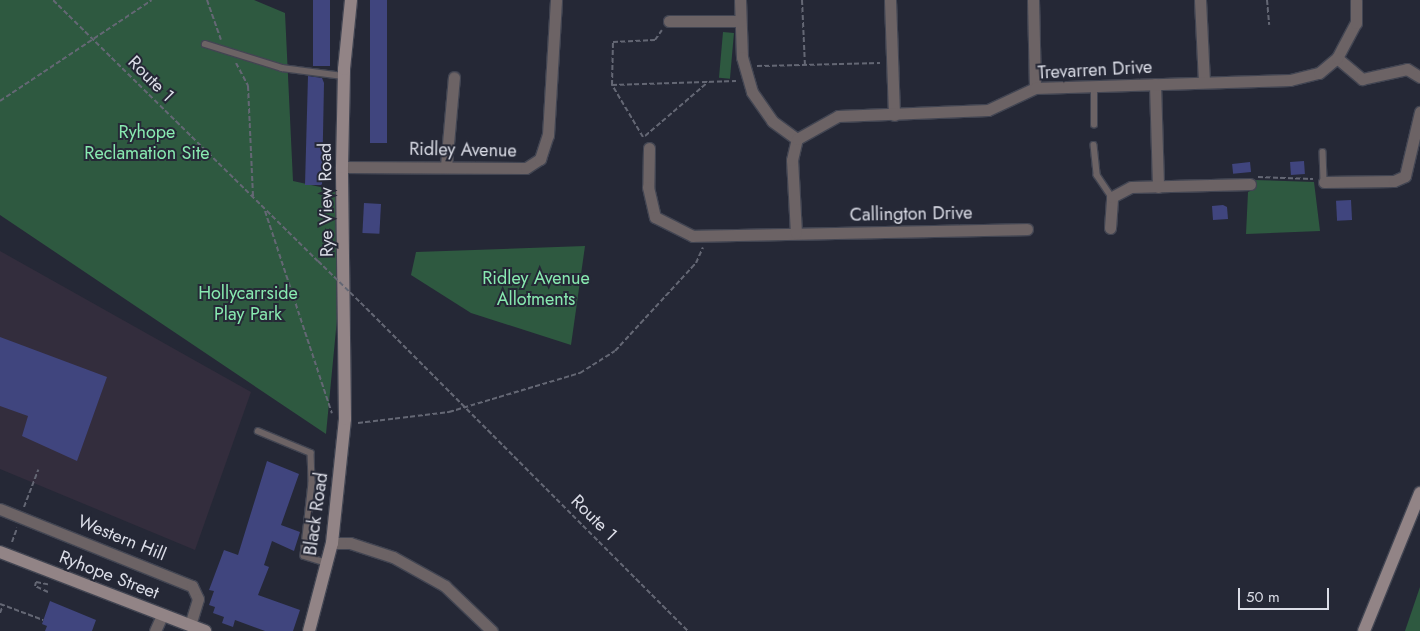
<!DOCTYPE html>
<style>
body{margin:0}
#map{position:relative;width:1420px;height:631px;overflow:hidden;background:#252836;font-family:Jost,sans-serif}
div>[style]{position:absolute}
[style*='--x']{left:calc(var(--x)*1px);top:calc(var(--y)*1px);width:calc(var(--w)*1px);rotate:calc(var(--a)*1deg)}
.education>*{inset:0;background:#332d3d}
.green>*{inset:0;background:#2e5940;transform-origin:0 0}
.building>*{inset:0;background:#40457e;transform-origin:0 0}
.path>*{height:2px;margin-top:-1px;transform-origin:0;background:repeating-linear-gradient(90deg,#646774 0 5px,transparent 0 7.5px)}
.roads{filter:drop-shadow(1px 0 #424552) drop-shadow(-1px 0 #424552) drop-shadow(0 1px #424552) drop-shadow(0 -1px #424552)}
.lane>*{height:5.5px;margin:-2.75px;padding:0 2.75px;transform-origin:2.75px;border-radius:2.75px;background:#6c6365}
.street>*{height:11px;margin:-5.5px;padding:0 5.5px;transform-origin:5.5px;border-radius:5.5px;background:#6c6365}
.secondary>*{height:12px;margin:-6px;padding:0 6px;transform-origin:6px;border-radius:6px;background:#928486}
.path-bridge>*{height:2px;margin-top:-1px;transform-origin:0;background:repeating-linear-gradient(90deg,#646774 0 5px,transparent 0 7.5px)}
span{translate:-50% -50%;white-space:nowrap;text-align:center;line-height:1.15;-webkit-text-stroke:4px #252836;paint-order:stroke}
.street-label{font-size:18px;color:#dbdde7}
.park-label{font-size:18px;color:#88e9b0}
.scale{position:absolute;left:1238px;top:588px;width:91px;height:22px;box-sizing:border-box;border:2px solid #dbdde7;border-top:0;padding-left:6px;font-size:15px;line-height:18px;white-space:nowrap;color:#dbdde7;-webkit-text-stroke:4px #252836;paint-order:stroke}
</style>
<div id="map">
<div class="education">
<i style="clip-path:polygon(0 251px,251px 392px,195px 550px,0 469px)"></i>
</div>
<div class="green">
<i style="clip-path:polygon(0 0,254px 0,285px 13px,293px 181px,343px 192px,344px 246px,326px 434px,0 215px)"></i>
<i style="left:723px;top:32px;width:11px;height:46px;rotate:5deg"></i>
<i style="clip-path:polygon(1254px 180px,1314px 182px,1320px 231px,1246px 234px,1248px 192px,1254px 189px)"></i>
<i style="clip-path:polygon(585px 246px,571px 345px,471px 313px,411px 275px,416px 252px)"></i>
<i style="clip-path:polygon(1420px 587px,1420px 631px,1405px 631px)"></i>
</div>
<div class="building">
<i style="left:313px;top:0;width:17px;height:66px"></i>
<i style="left:370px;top:0;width:17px;height:143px"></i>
<i style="clip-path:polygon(308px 76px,322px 78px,324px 83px,322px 185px,305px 185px)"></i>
<i style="left:1304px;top:161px;width:13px;height:14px;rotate:86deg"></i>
<i style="left:1250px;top:162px;width:10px;height:18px;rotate:84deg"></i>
<i style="left:1351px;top:200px;width:20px;height:15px;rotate:87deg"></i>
<i style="left:364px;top:203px;width:17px;height:30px;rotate:3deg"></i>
<i style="clip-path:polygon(1223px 205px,1227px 207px,1228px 219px,1213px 220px,1212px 206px)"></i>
<i style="clip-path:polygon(0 337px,107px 377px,77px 461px,22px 436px,28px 416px,0 406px)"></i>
<i style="clip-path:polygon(267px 461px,299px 474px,281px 525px,300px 532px,294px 551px,272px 541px,264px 565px,269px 567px,258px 595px,300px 610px,293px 631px,265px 631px,235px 620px,233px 627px,222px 623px,224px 617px,213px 613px,215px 607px,209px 605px,214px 591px,209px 590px,224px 550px,238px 555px)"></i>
<i style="clip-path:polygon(50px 601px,96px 620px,92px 631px,45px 631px,47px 626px,42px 624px)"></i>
</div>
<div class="path">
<i style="--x:53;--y:0;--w:372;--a:44.6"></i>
<i style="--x:207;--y:0;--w:42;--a:70.7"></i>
<i style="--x:802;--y:0;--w:65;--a:87.4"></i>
<i style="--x:1267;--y:0;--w:25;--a:85"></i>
<i style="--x:236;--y:63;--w:26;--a:62"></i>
<i style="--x:248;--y:86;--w:111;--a:87.4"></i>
<i style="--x:757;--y:66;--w:123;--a:-1.4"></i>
<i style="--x:612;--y:85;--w:124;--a:-1.8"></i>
<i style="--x:0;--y:101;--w:182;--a:-33.6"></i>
<i style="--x:645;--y:136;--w:83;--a:-40.6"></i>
<i style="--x:643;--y:137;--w:61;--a:-120.8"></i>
<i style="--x:612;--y:85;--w:43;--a:-88.7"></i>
<i style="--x:613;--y:42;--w:42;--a:-2.7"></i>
<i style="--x:655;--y:40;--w:12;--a:-55"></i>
<i style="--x:1258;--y:177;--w:55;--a:2.1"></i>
<i style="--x:265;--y:211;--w:213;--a:71.7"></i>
<i style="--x:366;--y:308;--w:456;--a:45.1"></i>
<i style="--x:358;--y:423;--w:92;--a:-6.9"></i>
<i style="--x:449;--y:412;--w:137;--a:-16.6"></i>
<i style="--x:580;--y:373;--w:41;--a:-32.2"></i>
<i style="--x:615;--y:351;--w:120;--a:-47.4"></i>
<i style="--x:696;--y:263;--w:17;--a:-66"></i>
<i style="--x:24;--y:507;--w:40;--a:-69"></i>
<i style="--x:12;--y:542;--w:15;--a:-70"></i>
<i style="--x:48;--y:592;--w:14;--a:-155"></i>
<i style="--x:35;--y:586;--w:4;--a:-76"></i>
<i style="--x:36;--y:582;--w:15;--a:11"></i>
<i style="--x:0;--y:604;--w:46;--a:20.4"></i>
<i style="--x:0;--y:613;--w:9;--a:-69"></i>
</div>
<div class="roads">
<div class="lane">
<i style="--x:205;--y:44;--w:81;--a:17.3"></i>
<i style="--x:282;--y:68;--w:63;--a:7.4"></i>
<i style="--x:1094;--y:125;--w:38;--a:-90"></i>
<i style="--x:1094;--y:145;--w:30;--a:84"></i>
<i style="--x:1097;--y:175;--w:27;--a:56"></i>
<i style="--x:1323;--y:152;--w:30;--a:88"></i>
<i style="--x:258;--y:431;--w:57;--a:22.5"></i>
<i style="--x:311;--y:453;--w:30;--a:88"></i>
<i style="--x:312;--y:483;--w:73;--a:96.3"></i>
<i style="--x:304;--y:556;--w:24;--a:17"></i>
</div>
<div class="street">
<i style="--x:740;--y:0;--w:57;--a:88"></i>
<i style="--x:742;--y:57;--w:36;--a:74"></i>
<i style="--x:752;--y:92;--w:35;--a:55"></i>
<i style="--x:772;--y:121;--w:31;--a:36"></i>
<i style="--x:890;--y:0;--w:115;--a:88"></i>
<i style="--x:1033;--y:0;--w:88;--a:88.7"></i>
<i style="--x:1200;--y:0;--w:82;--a:87.2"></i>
<i style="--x:669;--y:21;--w:71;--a:0"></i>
<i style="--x:1337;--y:58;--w:33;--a:40"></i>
<i style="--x:1362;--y:79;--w:46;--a:-12.5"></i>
<i style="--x:1407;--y:69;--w:15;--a:32"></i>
<i style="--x:1155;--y:84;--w:103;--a:88.3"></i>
<i style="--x:649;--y:148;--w:39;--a:91"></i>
<i style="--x:648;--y:187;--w:31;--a:77"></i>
<i style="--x:655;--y:217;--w:42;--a:26.6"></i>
<i style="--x:693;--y:236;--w:334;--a:-1.2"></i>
<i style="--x:446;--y:166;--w:89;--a:-84.9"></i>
<i style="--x:342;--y:167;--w:184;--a:0.3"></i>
<i style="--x:526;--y:168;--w:17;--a:-33"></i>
<i style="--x:540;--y:159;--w:25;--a:-72"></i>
<i style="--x:548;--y:135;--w:135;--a:-86.6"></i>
<i style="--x:1324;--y:182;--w:70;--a:-0.8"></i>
<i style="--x:1394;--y:181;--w:12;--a:-24"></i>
<i style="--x:1405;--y:176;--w:66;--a:-76.8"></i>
<i style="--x:1110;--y:228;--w:31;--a:-86"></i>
<i style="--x:1112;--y:197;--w:21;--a:-28"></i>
<i style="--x:1131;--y:187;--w:119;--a:-1.4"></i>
<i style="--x:796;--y:233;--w:73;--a:-93.1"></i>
<i style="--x:792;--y:160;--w:22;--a:-77"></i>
<i style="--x:797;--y:139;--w:47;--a:-29.3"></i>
<i style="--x:838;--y:116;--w:150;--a:-2.3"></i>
<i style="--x:988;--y:110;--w:52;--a:-25.1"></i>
<i style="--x:1035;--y:88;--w:255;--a:-1.8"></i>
<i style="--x:1290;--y:80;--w:30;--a:-14"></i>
<i style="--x:1319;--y:73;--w:23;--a:-40"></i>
<i style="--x:1337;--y:58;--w:40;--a:-62"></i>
<i style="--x:1356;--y:23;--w:23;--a:-90"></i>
<i style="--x:0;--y:509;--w:207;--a:21.9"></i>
<i style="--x:192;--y:586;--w:14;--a:65"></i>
<i style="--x:198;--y:599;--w:27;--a:107"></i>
<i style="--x:332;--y:543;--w:18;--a:0"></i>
<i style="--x:350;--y:543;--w:45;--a:18"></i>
<i style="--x:393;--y:557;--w:60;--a:29.1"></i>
<i style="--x:445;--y:586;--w:65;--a:43.8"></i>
<i style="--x:155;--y:631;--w:17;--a:-66"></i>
</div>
<div class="secondary">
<i style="--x:0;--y:552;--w:220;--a:21.1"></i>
<i style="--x:309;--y:631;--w:91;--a:-75.4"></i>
<i style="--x:332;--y:543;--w:125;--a:-84"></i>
<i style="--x:345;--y:419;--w:252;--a:-90.7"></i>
<i style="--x:342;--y:167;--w:98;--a:-88.8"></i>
<i style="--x:344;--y:69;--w:69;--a:-84.2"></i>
<i style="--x:1364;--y:631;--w:149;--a:-67.9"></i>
</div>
</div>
<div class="path-bridge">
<i style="--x:318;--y:261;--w:67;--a:44.4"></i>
</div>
<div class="street-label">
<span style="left:1095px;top:70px;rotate:-3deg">Trevarren Drive</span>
<span style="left:151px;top:79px;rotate:45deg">Route 1</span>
<span style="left:463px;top:150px;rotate:1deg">Ridley Avenue</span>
<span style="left:326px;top:200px;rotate:-91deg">Rye View Road</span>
<span style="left:911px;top:214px;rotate:-1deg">Callington Drive</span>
<span style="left:316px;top:514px;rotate:-82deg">Black Road</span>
<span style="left:594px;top:518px;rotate:45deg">Route 1</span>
<span style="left:122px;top:538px;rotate:22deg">Western Hill</span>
<span style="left:109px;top:575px;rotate:21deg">Ryhope Street</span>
</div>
<div class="park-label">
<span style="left:147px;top:143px">Ryhope<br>Reclamation Site</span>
<span style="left:536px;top:289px">Ridley Avenue<br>Allotments</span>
<span style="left:248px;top:304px">Hollycarrside<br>Play Park</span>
</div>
<div class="scale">50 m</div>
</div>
